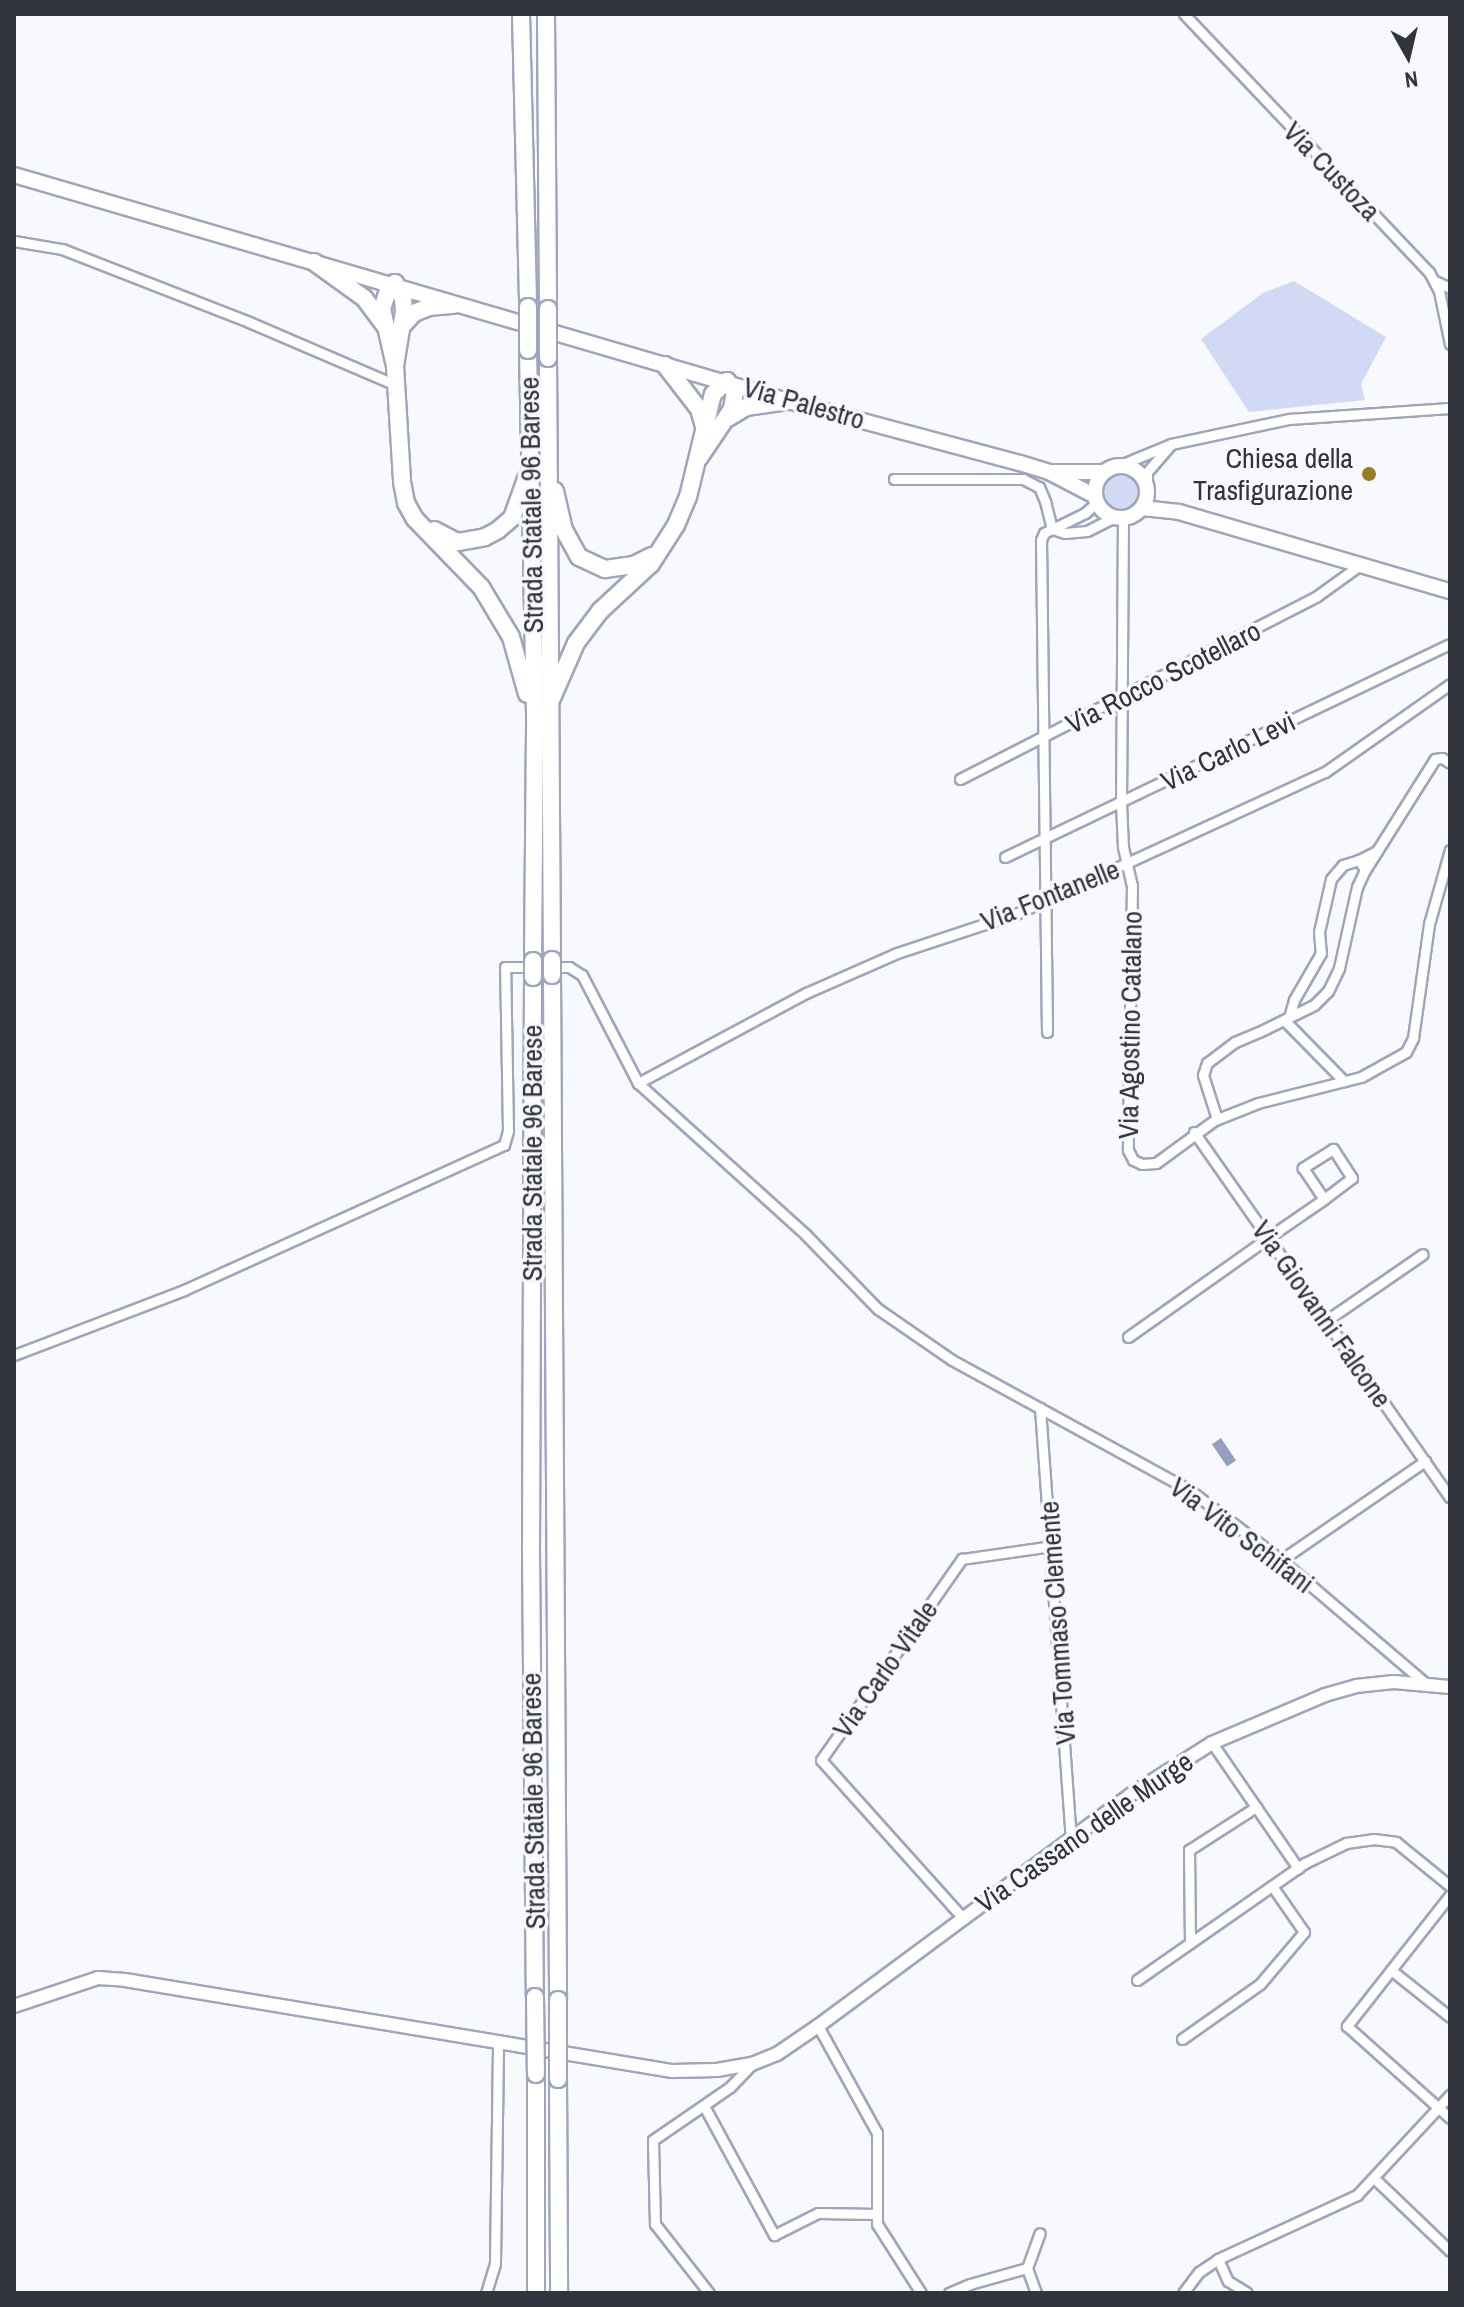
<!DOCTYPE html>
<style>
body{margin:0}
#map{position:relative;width:1464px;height:2307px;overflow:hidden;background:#f7f9fe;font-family:"Archivo Narrow",sans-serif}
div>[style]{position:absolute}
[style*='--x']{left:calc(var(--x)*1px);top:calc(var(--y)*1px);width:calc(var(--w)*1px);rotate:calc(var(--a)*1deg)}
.green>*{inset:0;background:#d1d9f4}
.round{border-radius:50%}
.water>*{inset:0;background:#959fbf;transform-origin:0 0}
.roads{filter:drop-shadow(2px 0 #9ea5bd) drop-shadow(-2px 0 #9ea5bd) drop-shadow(0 2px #9ea5bd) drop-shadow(0 -2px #9ea5bd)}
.minor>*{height:9px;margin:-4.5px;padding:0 4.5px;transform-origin:4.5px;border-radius:4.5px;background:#fff}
.tertiary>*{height:12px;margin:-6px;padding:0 6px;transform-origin:6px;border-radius:6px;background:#fff}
.secondary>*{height:14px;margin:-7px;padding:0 7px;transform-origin:7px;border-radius:7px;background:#fff}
.secondary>.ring{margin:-7px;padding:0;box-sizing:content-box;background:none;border:14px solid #fff;border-radius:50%}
.trunk>*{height:16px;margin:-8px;padding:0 8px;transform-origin:8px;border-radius:8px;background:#fff}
.bridges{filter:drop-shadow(2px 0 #9ea5bd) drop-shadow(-2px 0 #9ea5bd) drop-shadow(0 2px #9ea5bd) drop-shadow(0 -2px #9ea5bd)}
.trunk-bridge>*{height:16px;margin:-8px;padding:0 8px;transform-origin:8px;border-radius:8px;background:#fff}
.dots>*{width:22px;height:22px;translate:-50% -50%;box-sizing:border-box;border:4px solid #f7f9fe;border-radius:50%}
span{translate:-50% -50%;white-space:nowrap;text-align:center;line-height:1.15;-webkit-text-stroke:7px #f7f9fe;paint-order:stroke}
.street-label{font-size:28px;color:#31333d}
.poi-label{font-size:28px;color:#31333d}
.right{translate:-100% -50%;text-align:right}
.frame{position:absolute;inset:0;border:16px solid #31333d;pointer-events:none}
.north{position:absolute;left:1368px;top:16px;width:80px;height:80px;-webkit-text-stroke:6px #f7f9fe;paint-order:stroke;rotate:172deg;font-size:22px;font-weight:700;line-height:32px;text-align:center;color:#31333d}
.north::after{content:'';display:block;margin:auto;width:28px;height:36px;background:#31333d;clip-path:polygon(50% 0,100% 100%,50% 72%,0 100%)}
</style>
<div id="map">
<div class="green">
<i style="clip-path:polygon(1294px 281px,1386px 337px,1361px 384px,1365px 400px,1249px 412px,1201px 339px,1263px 293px)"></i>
<i class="round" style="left:1103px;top:473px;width:38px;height:38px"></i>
</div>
<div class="water">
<i style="left:1221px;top:1438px;width:27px;height:11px;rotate:56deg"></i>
</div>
<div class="roads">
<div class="minor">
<i style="--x:1184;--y:14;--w:356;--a:46.5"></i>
<i style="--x:1429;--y:272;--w:21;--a:62"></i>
<i style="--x:1439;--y:291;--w:54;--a:78.3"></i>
<i style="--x:14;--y:241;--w:49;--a:9.5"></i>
<i style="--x:62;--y:249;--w:201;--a:21.3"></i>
<i style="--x:249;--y:322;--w:160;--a:23.2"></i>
<i style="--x:1435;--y:281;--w:17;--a:25"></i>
<i style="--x:1118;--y:466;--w:57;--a:-22.5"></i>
<i style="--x:1171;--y:444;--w:121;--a:-12"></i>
<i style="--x:1289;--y:419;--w:161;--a:-3.9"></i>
<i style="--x:894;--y:479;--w:129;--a:0"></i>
<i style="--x:1023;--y:479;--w:18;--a:27"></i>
<i style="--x:1039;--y:487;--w:15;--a:67"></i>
<i style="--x:1045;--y:501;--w:29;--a:76"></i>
<i style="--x:1052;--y:529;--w:9;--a:153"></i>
<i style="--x:1044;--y:533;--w:8;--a:113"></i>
<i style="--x:1041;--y:540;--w:492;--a:89.3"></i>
<i style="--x:1147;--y:484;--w:12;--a:-90"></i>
<i style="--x:1147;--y:472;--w:37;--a:-49"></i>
<i style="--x:1097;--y:502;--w:16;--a:137"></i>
<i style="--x:1085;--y:513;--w:37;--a:154"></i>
<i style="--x:1052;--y:529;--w:14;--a:17"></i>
<i style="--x:1065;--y:533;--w:22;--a:-5"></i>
<i style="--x:1087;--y:531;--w:30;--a:-27"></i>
<i style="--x:1123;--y:518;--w:285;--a:90.4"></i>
<i style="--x:1121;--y:803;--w:44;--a:87.4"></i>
<i style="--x:1123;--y:847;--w:39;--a:77"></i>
<i style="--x:1132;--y:885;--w:265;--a:90.9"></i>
<i style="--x:1128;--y:1150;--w:11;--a:63"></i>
<i style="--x:1133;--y:1160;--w:10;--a:24"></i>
<i style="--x:1142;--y:1164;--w:14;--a:-4"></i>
<i style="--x:1156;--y:1163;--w:73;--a:-36.1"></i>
<i style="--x:1215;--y:1120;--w:46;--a:-21.6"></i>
<i style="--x:1258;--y:1103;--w:106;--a:-14.2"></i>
<i style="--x:1361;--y:1077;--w:51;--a:-29.1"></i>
<i style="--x:1406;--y:1052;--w:16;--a:-63"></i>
<i style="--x:1413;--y:1038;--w:115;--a:-82"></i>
<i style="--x:1429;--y:924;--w:77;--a:-74.2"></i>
<i style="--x:960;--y:779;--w:401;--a:-27.1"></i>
<i style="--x:1317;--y:596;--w:53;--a:-35.8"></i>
<i style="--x:1377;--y:851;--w:109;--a:-57.8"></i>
<i style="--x:1435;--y:759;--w:7;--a:-8"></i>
<i style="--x:1442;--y:758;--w:9;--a:32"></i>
<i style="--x:1005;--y:857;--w:493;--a:-25.6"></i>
<i style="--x:1359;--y:860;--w:20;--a:-27"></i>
<i style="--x:1377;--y:851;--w:22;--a:122"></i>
<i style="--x:1284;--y:1020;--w:86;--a:45.5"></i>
<i style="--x:638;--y:1083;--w:191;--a:-28.2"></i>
<i style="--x:806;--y:993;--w:99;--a:-23.7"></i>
<i style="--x:897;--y:953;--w:127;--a:-18.3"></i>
<i style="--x:1018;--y:913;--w:338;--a:-24.7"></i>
<i style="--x:1325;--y:772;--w:153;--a:-35.1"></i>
<i style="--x:1217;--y:1119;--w:46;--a:-107.7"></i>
<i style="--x:1203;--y:1075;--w:13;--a:-72"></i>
<i style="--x:1207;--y:1063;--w:35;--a:-37"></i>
<i style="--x:1235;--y:1042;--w:26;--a:-23"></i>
<i style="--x:1259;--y:1032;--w:61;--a:-26.1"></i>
<i style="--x:1314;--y:1005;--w:20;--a:-45"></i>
<i style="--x:1328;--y:991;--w:25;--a:-64"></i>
<i style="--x:1339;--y:968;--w:83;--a:-77.5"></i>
<i style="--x:1357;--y:887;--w:19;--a:-65"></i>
<i style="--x:1365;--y:870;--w:12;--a:-121"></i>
<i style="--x:1359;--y:860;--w:17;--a:163"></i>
<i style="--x:1343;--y:865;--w:18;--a:131"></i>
<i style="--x:1331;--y:879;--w:54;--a:102.8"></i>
<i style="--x:1319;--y:932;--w:21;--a:85"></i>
<i style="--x:1321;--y:953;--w:54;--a:119.9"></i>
<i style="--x:1294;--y:1000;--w:18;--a:106"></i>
<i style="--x:1194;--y:1132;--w:446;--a:55"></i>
<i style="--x:1327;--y:1320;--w:116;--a:-34.5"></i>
<i style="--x:1128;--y:1337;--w:173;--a:-35.3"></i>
<i style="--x:1269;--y:1237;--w:67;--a:-34.6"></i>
<i style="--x:1324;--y:1199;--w:35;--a:-37"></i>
<i style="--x:1352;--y:1178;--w:35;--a:-123"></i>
<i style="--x:1333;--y:1149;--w:36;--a:148"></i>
<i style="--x:1303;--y:1168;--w:37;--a:56"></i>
<i style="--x:14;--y:1355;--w:182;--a:-20.9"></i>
<i style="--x:184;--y:1290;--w:351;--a:-24.4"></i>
<i style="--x:504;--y:1145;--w:15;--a:-74"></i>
<i style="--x:508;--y:1131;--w:164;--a:-91"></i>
<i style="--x:505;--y:967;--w:64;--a:0"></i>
<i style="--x:569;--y:967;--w:15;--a:32"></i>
<i style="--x:582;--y:975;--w:122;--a:62.6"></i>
<i style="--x:638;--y:1083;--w:225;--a:42.1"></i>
<i style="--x:805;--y:1234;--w:105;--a:45.8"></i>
<i style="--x:878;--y:1309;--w:90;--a:34.6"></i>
<i style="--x:952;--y:1360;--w:273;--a:28.7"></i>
<i style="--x:1191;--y:1491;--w:113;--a:37.5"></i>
<i style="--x:1281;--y:1560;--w:191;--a:40.5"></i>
<i style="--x:1040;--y:1408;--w:431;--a:85.9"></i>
<i style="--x:1281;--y:1560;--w:175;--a:-34.5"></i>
<i style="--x:1212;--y:1743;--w:152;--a:55.5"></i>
<i style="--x:1450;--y:1895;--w:167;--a:128.2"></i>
<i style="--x:1347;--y:2026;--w:138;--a:41.8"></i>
<i style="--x:962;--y:1917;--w:211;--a:-131.9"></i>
<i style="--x:821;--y:1760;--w:246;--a:-55"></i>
<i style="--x:962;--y:1559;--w:91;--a:-8.2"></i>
<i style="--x:1190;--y:1943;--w:93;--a:-90.6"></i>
<i style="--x:1189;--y:1850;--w:80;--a:-32.7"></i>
<i style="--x:1391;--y:1970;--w:75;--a:38.5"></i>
<i style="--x:1137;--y:1980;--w:205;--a:-34.9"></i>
<i style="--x:1305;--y:1863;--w:46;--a:-26"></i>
<i style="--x:1346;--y:1843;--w:27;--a:-8"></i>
<i style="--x:1373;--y:1839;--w:23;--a:7"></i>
<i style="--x:1396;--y:1842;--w:70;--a:39.2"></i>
<i style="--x:818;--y:2026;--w:122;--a:61.1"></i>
<i style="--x:877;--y:2133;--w:91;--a:90"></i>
<i style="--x:877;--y:2224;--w:82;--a:57.5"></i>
<i style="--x:1182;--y:2039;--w:95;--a:-35.2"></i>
<i style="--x:1260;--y:1984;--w:68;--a:-49.8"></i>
<i style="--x:1304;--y:1932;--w:56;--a:-124.8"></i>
<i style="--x:704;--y:2106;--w:147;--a:61.5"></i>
<i style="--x:774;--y:2235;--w:49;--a:-26.6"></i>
<i style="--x:818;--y:2213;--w:59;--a:1"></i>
<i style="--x:1375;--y:2179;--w:104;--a:43.8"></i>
<i style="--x:1218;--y:2259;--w:24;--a:66"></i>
<i style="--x:1228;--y:2281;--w:22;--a:32"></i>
<i style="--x:486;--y:2293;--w:31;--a:-73"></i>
<i style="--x:495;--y:2263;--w:223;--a:-89.2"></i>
<i style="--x:709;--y:2293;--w:88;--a:-128"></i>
<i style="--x:655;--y:2224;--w:84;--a:-91.4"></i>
<i style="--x:653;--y:2140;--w:93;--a:-34.5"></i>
<i style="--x:730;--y:2087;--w:32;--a:-46"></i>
<i style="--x:949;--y:2293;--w:23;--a:-23"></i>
<i style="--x:970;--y:2284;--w:59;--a:-15.7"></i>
<i style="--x:1036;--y:2293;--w:27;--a:-110"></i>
<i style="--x:1027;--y:2268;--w:37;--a:-70"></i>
<i style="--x:1183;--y:2293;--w:26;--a:-53"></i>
<i style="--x:1199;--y:2272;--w:23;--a:-34"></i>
<i style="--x:1218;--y:2259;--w:153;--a:-24.7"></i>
<i style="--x:1357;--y:2195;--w:137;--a:-47.1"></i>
</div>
<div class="tertiary">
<i style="--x:14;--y:2006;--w:89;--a:-18.4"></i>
<i style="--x:98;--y:1978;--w:27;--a:4"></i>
<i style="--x:125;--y:1980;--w:555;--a:9.45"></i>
<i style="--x:672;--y:2071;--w:45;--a:-1.3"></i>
<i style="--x:717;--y:2070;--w:36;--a:-10"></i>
<i style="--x:752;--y:2064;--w:27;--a:-22"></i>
<i style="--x:777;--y:2054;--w:50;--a:-34.3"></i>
<i style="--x:818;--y:2026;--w:392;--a:-36.5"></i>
<i style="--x:1133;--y:1793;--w:93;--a:-32.3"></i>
<i style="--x:1212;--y:1743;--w:123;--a:-23"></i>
<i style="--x:1325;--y:1695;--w:32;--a:-16"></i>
<i style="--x:1356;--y:1686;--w:38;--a:-6"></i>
<i style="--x:1394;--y:1682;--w:56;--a:5.1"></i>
</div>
<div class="secondary">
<i style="--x:14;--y:175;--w:806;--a:16.28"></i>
<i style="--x:788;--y:401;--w:240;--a:15"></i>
<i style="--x:1020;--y:463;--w:30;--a:17"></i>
<i style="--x:1049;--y:472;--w:52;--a:27.6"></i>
<i class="ring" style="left:1095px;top:466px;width:38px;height:38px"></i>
<i style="--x:1052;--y:472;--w:52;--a:0"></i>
<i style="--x:1142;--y:508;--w:37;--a:6"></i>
<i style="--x:1179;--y:512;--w:282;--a:16.3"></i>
</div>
<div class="trunk">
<i style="--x:521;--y:14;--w:293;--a:88.6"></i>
<i style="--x:546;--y:14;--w:295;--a:89.6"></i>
<i style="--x:314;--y:262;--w:62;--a:35.8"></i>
<i style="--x:364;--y:298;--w:34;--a:53"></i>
<i style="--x:402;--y:326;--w:18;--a:-47"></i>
<i style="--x:414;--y:313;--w:16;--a:-22"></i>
<i style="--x:429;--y:307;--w:25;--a:-5"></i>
<i style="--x:528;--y:350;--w:379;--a:88.9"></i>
<i style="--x:535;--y:729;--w:232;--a:90.5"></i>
<i style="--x:548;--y:358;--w:602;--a:89.62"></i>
<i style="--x:665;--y:365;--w:56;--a:52.3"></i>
<i style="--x:699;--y:409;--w:19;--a:74"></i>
<i style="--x:395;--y:366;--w:58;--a:-102.8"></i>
<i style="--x:382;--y:309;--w:20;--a:-72"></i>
<i style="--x:388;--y:290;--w:10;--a:-45"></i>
<i style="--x:395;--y:283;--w:18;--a:63"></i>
<i style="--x:403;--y:299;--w:12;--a:85"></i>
<i style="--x:404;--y:311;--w:56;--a:99.3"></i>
<i style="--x:395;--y:366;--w:116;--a:86.5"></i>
<i style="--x:402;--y:482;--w:21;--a:79"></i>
<i style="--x:406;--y:503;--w:18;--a:61"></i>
<i style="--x:415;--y:519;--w:95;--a:45.9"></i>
<i style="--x:481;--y:587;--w:58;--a:59"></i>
<i style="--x:511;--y:637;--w:59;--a:74.3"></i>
<i style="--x:728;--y:418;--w:21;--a:-31"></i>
<i style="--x:746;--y:407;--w:42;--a:-8.1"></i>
<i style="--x:555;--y:491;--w:40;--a:77"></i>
<i style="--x:564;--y:530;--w:31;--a:61"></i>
<i style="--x:579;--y:557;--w:29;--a:25"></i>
<i style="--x:605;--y:569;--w:29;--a:-8"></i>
<i style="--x:634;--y:565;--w:20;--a:-27"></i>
<i style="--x:434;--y:530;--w:27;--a:27"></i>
<i style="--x:458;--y:542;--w:27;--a:-10"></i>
<i style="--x:485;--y:537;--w:15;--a:-28"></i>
<i style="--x:498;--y:530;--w:18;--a:-41"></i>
<i style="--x:512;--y:518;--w:41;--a:-70.3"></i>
<i style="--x:552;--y:698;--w:60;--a:-66.4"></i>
<i style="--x:576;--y:643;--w:40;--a:-53"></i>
<i style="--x:600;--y:611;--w:69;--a:-42.7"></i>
<i style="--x:651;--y:564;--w:46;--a:-57.3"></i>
<i style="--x:676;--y:525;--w:30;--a:-67"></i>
<i style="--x:688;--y:497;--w:106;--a:-76.4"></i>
<i style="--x:713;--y:394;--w:19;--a:-43"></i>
<i style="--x:727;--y:381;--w:14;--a:54"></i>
<i style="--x:735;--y:392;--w:17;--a:100"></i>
<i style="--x:732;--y:409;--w:59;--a:124"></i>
<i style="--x:552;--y:975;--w:1025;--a:89.66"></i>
<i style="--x:533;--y:977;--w:575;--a:90.2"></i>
<i style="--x:531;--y:1552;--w:445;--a:89.5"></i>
<i style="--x:536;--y:2074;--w:219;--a:90"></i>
<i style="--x:558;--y:2079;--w:214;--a:89.7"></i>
</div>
</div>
<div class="bridges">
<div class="trunk-bridge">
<i style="--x:528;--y:350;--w:43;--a:-90"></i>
<i style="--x:548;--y:358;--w:49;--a:-90"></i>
<i style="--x:533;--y:961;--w:16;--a:90"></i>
<i style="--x:552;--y:975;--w:15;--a:-90"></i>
<i style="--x:535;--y:1997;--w:77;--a:89.3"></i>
<i style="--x:558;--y:2000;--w:79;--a:90"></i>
</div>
</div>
<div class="dots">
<i style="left:1369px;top:474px;background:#967d25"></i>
</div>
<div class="street-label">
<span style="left:1332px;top:171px;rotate:46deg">Via Custoza</span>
<span style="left:804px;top:403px;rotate:16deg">Via Palestro</span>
<span style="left:531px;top:505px;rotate:-91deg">Strada Statale 96 Barese</span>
<span style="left:1163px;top:677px;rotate:-27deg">Via Rocco Scotellaro</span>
<span style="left:1228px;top:751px;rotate:-26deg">Via Carlo Levi</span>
<span style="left:1050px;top:895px;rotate:-22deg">Via Fontanelle</span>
<span style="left:1130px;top:1025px;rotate:-89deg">Via Agostino Catalano</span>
<span style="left:532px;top:1153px;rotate:-90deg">Strada Statale 96 Barese</span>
<span style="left:1322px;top:1314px;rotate:55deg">Via Giovanni Falcone</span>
<span style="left:1242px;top:1535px;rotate:37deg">Via Vito Schifani</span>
<span style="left:1057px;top:1623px;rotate:-94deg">Via Tommaso Clemente</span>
<span style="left:885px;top:1669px;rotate:-55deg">Via Carlo Vitale</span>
<span style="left:533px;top:1801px;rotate:-91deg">Strada Statale 96 Barese</span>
<span style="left:1084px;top:1832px;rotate:-35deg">Via Cassano delle Murge</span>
</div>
<div class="poi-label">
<span class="right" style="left:1353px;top:474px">Chiesa della<br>Trasfigurazione</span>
</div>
<div class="frame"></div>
<div class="north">N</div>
</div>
